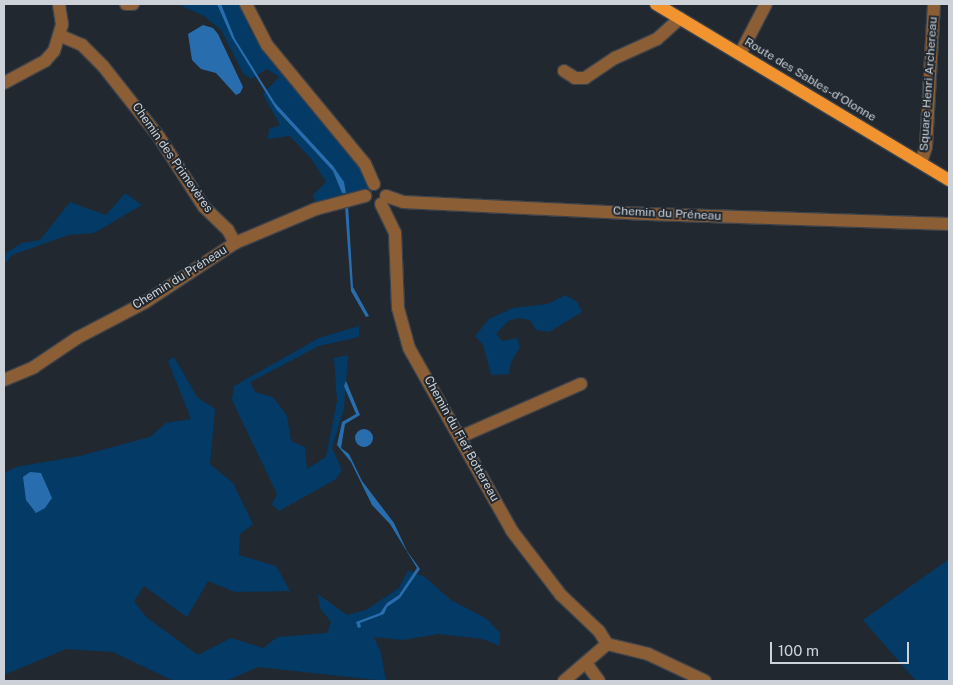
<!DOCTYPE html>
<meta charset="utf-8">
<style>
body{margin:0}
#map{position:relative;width:953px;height:685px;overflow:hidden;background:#212830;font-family:"Public Sans",sans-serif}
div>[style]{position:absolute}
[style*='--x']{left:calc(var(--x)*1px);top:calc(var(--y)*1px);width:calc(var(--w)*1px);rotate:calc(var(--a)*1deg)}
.green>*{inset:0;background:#033a66}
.water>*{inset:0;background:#286eaf}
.round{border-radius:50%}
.roads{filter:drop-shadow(1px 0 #3d434b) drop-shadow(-1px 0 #3d434b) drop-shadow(0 1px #3d434b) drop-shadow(0 -1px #3d434b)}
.minor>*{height:12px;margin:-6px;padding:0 6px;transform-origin:6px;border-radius:6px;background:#8c5e35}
.major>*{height:12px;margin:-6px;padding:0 6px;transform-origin:6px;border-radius:6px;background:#f1932f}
span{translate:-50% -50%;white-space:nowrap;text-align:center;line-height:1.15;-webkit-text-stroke:4px #212830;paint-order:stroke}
.street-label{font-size:12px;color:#cdd2d8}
.frame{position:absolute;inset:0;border:5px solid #cdd2d8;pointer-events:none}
.scale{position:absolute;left:770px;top:642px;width:139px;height:22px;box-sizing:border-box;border:2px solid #cdd2d8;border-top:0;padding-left:6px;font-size:15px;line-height:18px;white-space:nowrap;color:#cdd2d8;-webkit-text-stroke:4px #212830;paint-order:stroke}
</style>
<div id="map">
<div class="green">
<i style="clip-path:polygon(183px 4px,241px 4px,250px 30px,266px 54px,374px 185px,373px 192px,315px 202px,313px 195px,326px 182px,312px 160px,290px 136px,268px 139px,269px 129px,280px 125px,263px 94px,279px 77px,267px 69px,251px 79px,243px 73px,221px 30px,204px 16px,182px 6px)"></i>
<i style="clip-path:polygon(125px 193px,142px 205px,94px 233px,69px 235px,12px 255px,4px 265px,4px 254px,22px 243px,40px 240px,70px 202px,106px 215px)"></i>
<i style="clip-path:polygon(565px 295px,577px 302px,582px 312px,549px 332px,536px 330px,530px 320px,519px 318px,508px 321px,496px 334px,503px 341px,517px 338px,520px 347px,511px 362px,509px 374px,491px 375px,483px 345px,475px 336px,489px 319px,513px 308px,548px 304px)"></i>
<i style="clip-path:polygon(359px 326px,359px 337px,319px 346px,250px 382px,255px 392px,273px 397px,287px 416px,291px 441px,305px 447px,307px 469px,326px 457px,337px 401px,334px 358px,348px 355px,344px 409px,332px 448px,342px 470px,336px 479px,279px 511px,272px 504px,277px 494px,232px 400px,234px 386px,319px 338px)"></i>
<i style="clip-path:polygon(174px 357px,197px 397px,215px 409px,210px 464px,233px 483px,253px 524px,240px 534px,239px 555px,276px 566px,290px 591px,235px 592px,208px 581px,187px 617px,144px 586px,134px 601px,146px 617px,198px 655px,231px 638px,263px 648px,278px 637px,327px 633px,331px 622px,320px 608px,318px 594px,347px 615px,366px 610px,399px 588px,408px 570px,425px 577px,451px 600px,487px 619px,500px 633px,500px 646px,483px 639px,439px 634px,403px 640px,374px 637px,381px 653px,386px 681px,258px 667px,226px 681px,174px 681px,113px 652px,66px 649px,4px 675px,4px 473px,16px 467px,80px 456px,150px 437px,166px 423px,191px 419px,168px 361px)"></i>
<i style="clip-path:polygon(949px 559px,949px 681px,916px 681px,863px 620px)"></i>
</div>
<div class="water">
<i style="clip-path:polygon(217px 4px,221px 4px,235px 39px,275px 103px,333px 166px,344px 182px,346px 193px,342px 193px,333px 171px,276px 109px,232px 38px)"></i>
<i style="clip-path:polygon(203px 25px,213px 28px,218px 34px,243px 87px,240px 93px,236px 95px,216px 73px,201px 69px,192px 60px,188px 34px)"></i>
<i style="clip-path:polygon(348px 205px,353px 287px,369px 316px,366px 317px,351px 291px,345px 206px)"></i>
<i style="clip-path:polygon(346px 381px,360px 415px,345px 424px,341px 448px,349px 454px,362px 481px,394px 523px,407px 551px,420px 569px,400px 598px,387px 607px,384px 614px,360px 623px,361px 627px,358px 628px,356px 622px,380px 613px,387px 603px,399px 595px,417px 568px,390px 524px,372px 505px,351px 462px,337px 445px,342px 422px,356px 414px,344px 386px)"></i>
<i class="round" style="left:355px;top:429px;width:18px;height:18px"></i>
<i style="clip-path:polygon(30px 472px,41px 473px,52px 498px,45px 508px,36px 513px,26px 500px,23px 477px)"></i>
</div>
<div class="roads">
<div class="minor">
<i style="--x:126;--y:4;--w:7;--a:0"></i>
<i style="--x:246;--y:4;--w:46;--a:62.9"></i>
<i style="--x:267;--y:45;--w:154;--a:50.5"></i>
<i style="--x:365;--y:164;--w:22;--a:66"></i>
<i style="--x:61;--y:36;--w:23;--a:23"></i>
<i style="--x:82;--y:45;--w:30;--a:45"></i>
<i style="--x:103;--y:66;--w:90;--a:51.7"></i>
<i style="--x:159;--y:137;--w:83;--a:57.3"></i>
<i style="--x:204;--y:207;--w:33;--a:44"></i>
<i style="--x:228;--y:230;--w:15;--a:62"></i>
<i style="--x:740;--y:54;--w:56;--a:-62.5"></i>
<i style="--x:564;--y:71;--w:13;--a:32"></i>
<i style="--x:575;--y:78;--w:10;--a:0"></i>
<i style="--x:585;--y:78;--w:36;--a:-34"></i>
<i style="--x:615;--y:58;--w:46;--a:-24.3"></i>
<i style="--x:657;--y:39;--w:31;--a:-42"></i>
<i style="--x:4;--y:83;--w:47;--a:-28.2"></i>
<i style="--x:45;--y:61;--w:13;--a:-48"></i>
<i style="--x:54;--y:51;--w:28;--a:-73"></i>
<i style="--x:62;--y:24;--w:20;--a:-99"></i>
<i style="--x:921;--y:163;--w:17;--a:-73"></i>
<i style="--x:926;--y:147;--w:143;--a:-86.8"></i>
<i style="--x:386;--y:196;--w:18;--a:19"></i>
<i style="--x:403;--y:202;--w:245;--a:2.8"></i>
<i style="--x:648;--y:214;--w:301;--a:1.9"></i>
<i style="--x:381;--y:204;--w:32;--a:64"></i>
<i style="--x:395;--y:233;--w:75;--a:87.7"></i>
<i style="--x:398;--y:308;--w:41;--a:74.6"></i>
<i style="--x:409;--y:348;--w:210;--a:60.6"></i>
<i style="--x:512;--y:531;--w:81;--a:52.6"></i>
<i style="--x:561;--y:595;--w:52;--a:43.5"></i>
<i style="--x:599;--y:631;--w:15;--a:58"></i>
<i style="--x:4;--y:380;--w:33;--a:-23"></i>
<i style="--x:34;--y:367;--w:52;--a:-34"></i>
<i style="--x:77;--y:338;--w:76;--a:-27.6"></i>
<i style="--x:144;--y:303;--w:109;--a:-33.4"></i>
<i style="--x:235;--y:243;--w:88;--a:-22.8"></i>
<i style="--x:316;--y:209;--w:51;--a:-14.9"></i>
<i style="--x:460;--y:437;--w:132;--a:-23.7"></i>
<i style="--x:586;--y:663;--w:22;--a:54"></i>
<i style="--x:564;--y:681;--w:57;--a:-40.7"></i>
<i style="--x:607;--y:644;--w:42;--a:13.7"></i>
<i style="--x:648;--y:654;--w:63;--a:25.3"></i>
</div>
<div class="major">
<i style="--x:656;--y:4;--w:342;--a:31"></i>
</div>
</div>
<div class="street-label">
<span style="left:810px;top:80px;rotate:31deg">Route des Sables-d'Olonne</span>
<span style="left:929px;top:84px;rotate:-86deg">Square Henri Archereau</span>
<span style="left:172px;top:158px;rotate:55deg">Chemin des Primevères</span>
<span style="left:667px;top:214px;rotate:3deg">Chemin du Préneau</span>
<span style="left:180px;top:278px;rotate:-32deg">Chemin du Préneau</span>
<span style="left:461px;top:439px;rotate:61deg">Chemin du Fief Bottereau</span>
</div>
<div class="frame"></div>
<div class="scale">100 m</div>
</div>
